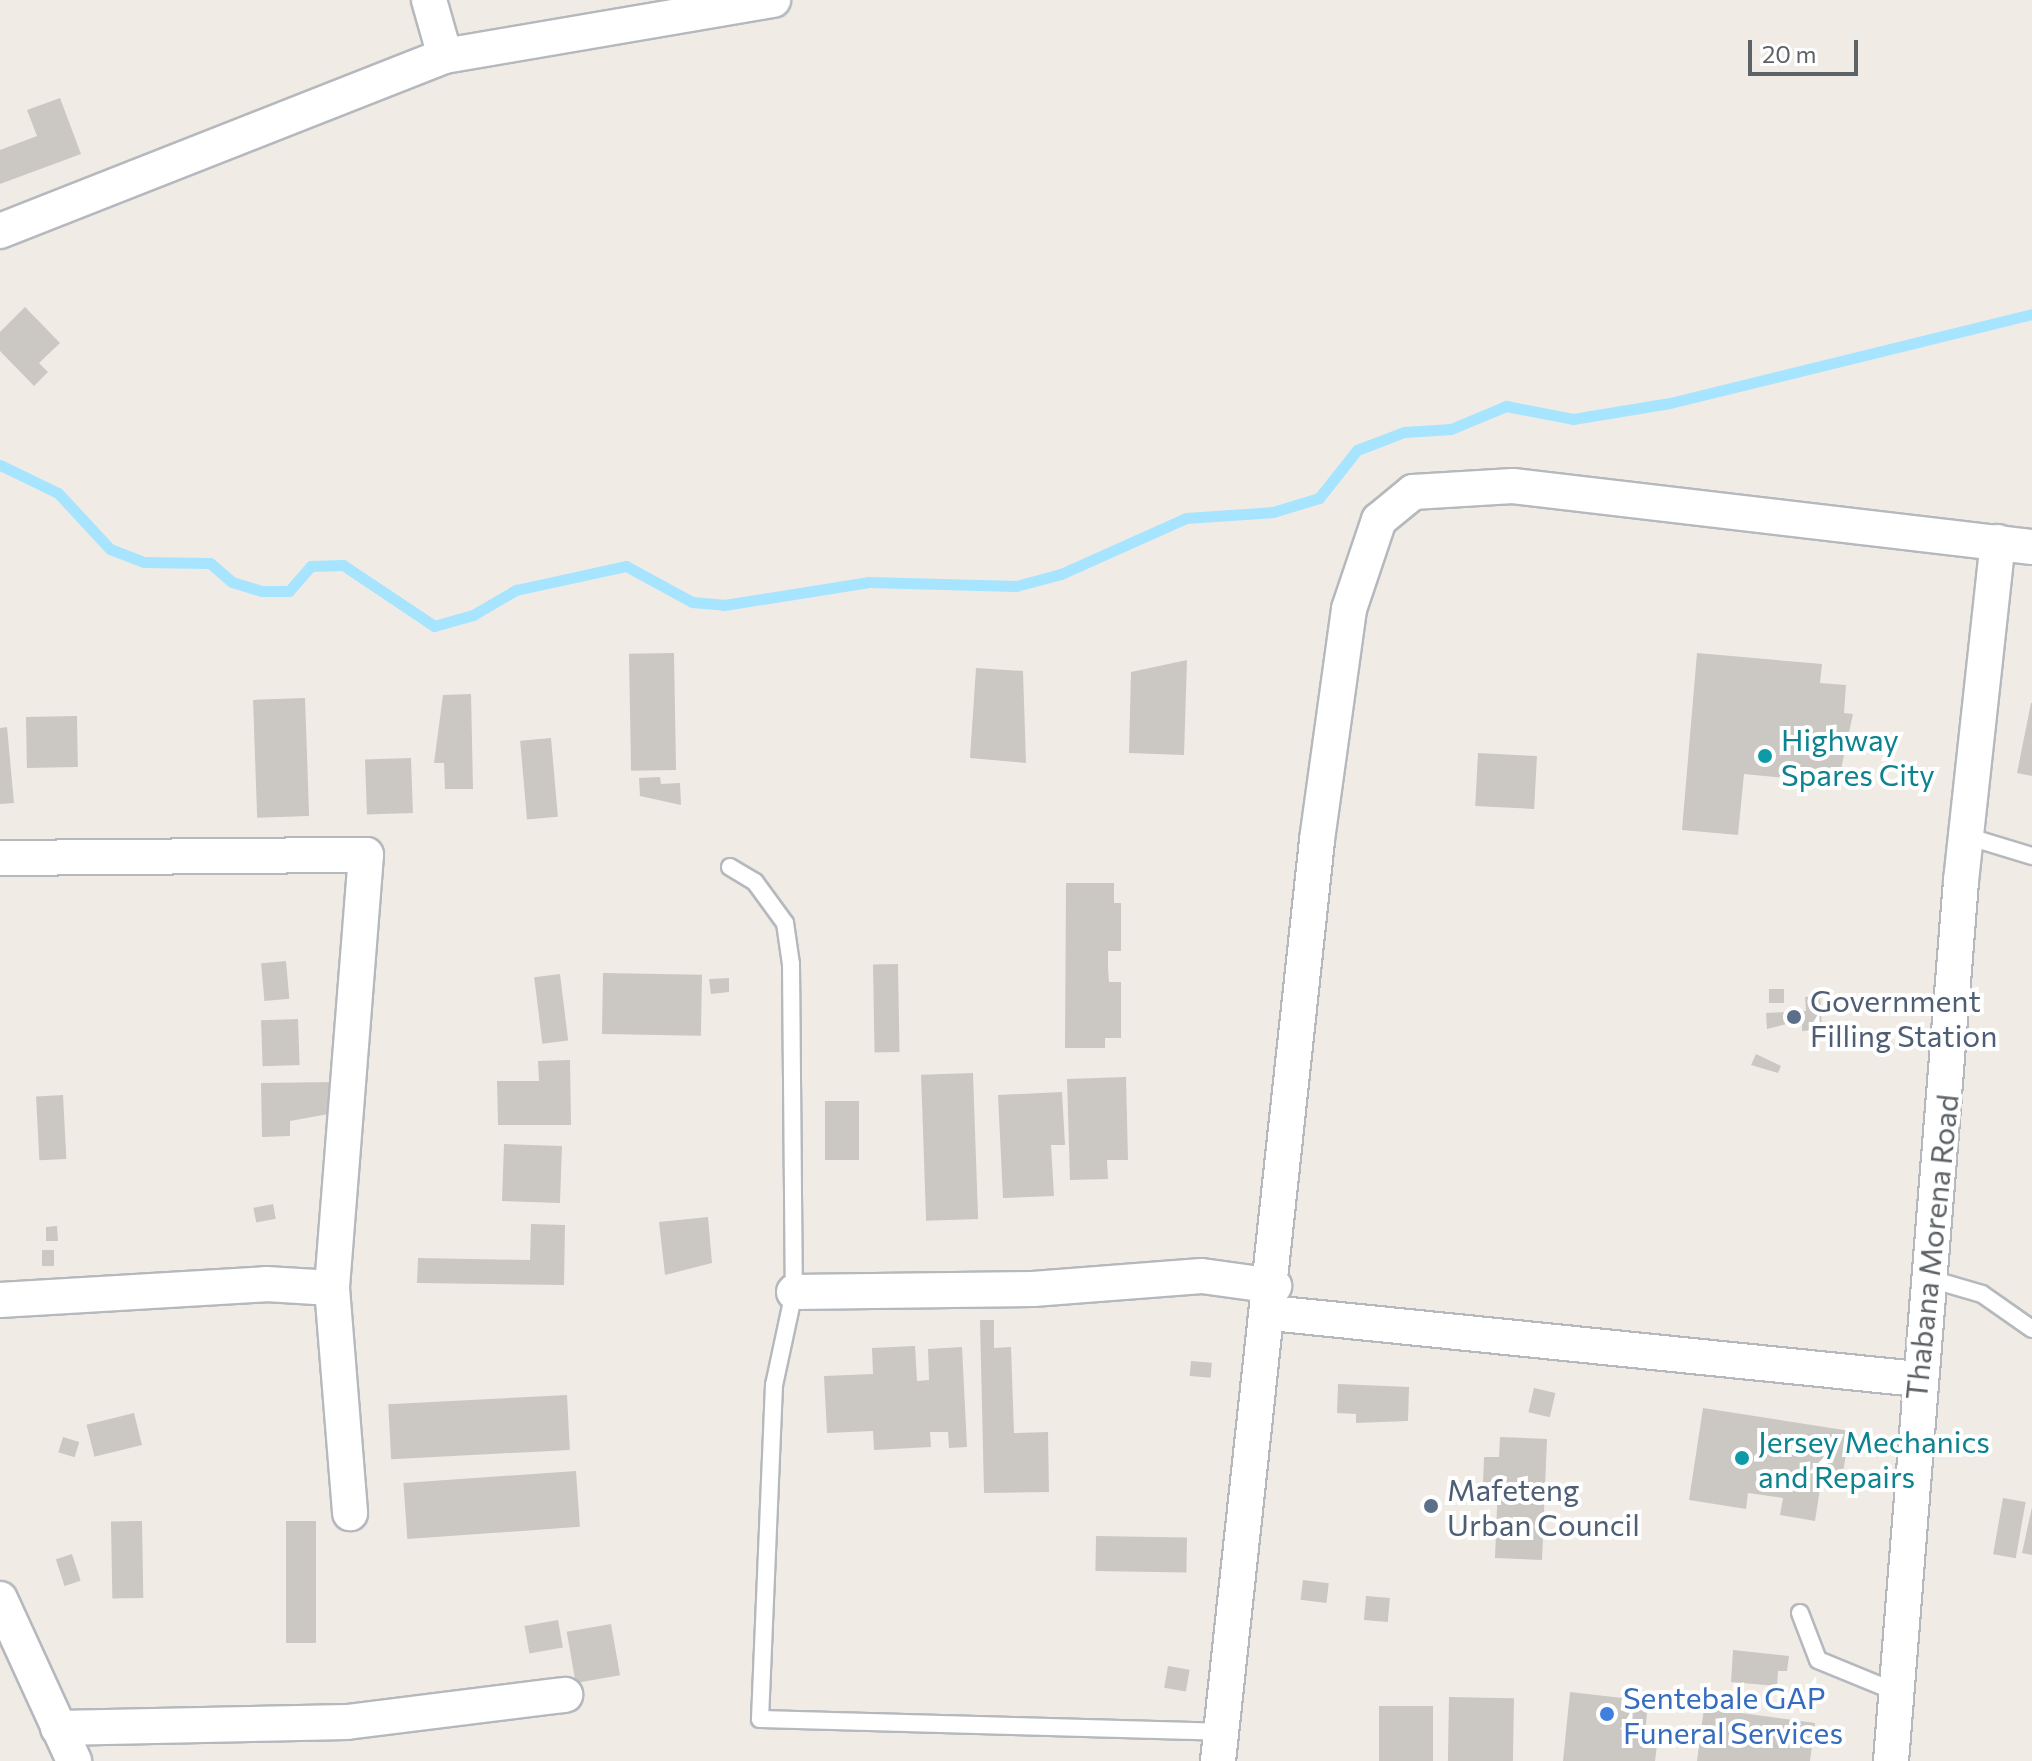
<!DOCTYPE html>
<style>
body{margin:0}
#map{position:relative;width:2032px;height:1761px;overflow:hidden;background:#f0ece5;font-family:Commissioner,sans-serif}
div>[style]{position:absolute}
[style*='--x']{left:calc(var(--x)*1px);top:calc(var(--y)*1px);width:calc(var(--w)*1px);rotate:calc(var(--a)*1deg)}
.stream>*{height:11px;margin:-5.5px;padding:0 5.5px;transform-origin:5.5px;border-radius:5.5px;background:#a6e4ff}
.building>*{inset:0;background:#cbc7c2;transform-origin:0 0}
.roads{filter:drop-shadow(2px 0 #b5b9bd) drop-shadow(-2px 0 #b5b9bd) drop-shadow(0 2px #b5b9bd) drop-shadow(0 -2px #b5b9bd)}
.lane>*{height:16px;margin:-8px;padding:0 8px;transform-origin:8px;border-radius:8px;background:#fff}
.street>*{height:34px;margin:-17px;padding:0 17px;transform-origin:17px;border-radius:17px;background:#fff}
.dots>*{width:22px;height:22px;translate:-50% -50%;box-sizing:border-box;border:4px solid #fff;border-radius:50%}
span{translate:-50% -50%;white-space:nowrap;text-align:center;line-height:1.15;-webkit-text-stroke:8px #fff;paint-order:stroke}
.culture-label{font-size:30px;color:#0d838f}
.left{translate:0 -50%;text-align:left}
.service-label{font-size:30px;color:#4e5e75}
.street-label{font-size:30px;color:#5c6266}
.shop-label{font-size:30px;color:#366cbe}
.scale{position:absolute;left:1748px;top:40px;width:110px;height:36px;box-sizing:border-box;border:4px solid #5c6266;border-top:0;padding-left:10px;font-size:24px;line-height:28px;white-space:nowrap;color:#5c6266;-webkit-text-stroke:6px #fff;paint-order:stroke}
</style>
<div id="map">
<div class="stream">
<i style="--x:0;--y:465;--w:64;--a:25.8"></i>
<i style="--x:58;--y:493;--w:76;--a:47.1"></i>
<i style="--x:110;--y:549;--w:36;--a:21"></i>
<i style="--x:144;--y:562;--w:66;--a:0.9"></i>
<i style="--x:210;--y:563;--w:29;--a:41"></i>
<i style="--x:232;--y:582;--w:31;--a:17"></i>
<i style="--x:262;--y:591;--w:27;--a:0"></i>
<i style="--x:289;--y:591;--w:33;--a:-49"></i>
<i style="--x:311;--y:566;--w:32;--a:-2"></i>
<i style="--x:343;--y:565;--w:110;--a:33.8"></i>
<i style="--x:434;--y:626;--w:41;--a:-15.8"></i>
<i style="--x:473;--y:615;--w:50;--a:-30.2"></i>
<i style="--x:516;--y:590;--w:113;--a:-12.3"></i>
<i style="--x:626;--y:566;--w:75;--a:28.6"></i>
<i style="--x:692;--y:602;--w:32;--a:5"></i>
<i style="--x:724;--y:605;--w:147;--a:-9"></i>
<i style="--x:869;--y:582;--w:147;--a:1.6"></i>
<i style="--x:1016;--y:586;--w:47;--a:-14.9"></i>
<i style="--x:1061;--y:574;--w:137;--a:-24.1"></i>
<i style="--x:1186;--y:518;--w:87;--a:-3.9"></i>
<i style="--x:1273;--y:512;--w:48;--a:-16.9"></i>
<i style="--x:1319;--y:498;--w:61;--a:-51.6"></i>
<i style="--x:1357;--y:450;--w:50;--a:-21"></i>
<i style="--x:1404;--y:432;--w:47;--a:-3.7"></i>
<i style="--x:1451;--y:429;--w:60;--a:-22.7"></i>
<i style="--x:1506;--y:406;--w:68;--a:11"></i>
<i style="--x:1573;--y:419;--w:98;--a:-9.4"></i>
<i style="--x:1670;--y:403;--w:373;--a:-13.8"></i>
</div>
<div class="building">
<i style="clip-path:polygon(60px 98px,81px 154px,0 184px,0 150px,37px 136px,27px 110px)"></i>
<i style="clip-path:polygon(25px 307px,60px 343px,39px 363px,48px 372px,34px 386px,0 351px,0 332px)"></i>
<i style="left:674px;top:653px;width:117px;height:45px;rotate:89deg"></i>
<i style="clip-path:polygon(1697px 653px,1822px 664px,1820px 683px,1846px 685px,1844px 713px,1853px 714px,1838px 783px,1744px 774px,1738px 835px,1682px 830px)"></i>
<i style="clip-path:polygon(1187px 660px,1184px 755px,1129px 753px,1131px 672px)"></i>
<i style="clip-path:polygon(976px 668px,1023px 671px,1026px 763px,970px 758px)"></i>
<i style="clip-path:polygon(471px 694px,473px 789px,445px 789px,444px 763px,434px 763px,443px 695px)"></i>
<i style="left:305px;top:698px;width:118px;height:52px;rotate:88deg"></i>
<i style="clip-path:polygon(2031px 703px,2032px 703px,2032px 776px,2017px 773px)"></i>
<i style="left:77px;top:716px;width:51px;height:51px;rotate:89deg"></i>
<i style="clip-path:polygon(7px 727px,14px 803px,0 804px,0 728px)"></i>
<i style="left:551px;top:738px;width:79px;height:31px;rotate:85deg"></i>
<i style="left:1478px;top:753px;width:59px;height:53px;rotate:3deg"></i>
<i style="left:411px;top:758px;width:55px;height:46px;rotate:88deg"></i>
<i style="clip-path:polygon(660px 777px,661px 784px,680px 783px,681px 805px,640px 796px,639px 778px)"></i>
<i style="clip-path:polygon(1066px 883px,1114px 883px,1114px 903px,1121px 903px,1121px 951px,1108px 951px,1108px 968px,1109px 982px,1121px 982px,1121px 1038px,1105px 1038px,1105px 1048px,1065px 1048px)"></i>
<i style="left:286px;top:961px;width:38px;height:25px;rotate:85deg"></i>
<i style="left:898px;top:964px;width:88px;height:25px;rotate:89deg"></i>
<i style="left:603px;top:973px;width:99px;height:61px;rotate:1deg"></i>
<i style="left:560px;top:974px;width:67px;height:26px;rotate:83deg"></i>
<i style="clip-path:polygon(729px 978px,729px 992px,711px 994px,709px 979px)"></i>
<i style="left:1769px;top:989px;width:15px;height:14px"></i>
<i style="clip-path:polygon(1820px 996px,1822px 1030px,1802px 1031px,1802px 1020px,1767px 1029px,1766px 1013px,1806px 1011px,1805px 997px)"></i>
<i style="left:298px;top:1019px;width:46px;height:37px;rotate:88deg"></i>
<i style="clip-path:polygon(1756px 1054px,1781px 1066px,1778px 1073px,1751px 1065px)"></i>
<i style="clip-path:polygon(570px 1060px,571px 1125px,498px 1125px,497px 1081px,539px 1081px,538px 1061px)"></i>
<i style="left:973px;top:1073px;width:146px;height:52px;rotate:88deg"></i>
<i style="clip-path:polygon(1126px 1077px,1128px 1160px,1107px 1160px,1108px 1179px,1070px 1180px,1067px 1079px)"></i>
<i style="clip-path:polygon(333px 1082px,334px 1113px,290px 1121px,290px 1136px,262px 1137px,261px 1083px)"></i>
<i style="clip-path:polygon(1062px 1092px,1065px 1145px,1051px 1145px,1054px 1196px,1003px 1198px,998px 1095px)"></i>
<i style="left:63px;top:1095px;width:64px;height:27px;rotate:87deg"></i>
<i style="left:825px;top:1101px;width:34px;height:59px"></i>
<i style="left:504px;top:1144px;width:58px;height:57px;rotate:2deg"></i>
<i style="left:273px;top:1204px;width:15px;height:20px;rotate:79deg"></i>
<i style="clip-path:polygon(708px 1217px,712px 1263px,665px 1275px,659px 1222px)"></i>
<i style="clip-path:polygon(531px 1224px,565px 1225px,564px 1285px,417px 1283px,418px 1258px,530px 1260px)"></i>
<i style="clip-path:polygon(57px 1226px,58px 1241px,46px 1241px,46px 1227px)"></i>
<i style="left:42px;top:1250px;width:12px;height:16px"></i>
<i style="clip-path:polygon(980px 1320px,994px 1320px,994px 1348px,1011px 1347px,1014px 1433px,1048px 1432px,1049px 1492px,984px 1493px)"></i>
<i style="clip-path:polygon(915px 1346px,917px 1381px,929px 1380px,928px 1349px,962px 1347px,967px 1447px,949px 1448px,948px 1432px,930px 1432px,931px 1447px,874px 1450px,873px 1431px,827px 1433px,824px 1376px,873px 1374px,872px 1348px)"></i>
<i style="left:1191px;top:1361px;width:21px;height:15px;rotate:5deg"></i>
<i style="clip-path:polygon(1338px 1384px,1409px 1387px,1408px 1421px,1356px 1423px,1356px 1414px,1337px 1413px)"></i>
<i style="left:1534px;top:1388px;width:22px;height:25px;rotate:13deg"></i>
<i style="left:567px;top:1395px;width:55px;height:179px;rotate:87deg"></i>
<i style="clip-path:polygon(1703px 1408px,1850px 1431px,1843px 1472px,1823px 1469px,1815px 1521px,1780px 1515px,1783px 1498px,1748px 1493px,1746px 1509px,1689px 1500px)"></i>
<i style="left:134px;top:1413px;width:33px;height:49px;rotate:76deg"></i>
<i style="left:63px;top:1437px;width:17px;height:16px;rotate:17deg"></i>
<i style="clip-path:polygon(1500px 1437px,1547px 1439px,1542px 1560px,1495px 1558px,1498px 1483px,1483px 1483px,1484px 1457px,1499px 1457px)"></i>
<i style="left:576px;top:1471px;width:56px;height:173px;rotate:86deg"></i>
<i style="left:2003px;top:1498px;width:23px;height:57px;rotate:10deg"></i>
<i style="clip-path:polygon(2032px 1507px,2032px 1555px,2022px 1553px)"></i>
<i style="left:142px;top:1521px;width:77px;height:31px;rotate:89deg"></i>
<i style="left:286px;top:1521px;width:30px;height:122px"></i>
<i style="left:1096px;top:1536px;width:91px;height:35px;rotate:1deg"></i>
<i style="left:72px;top:1554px;width:28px;height:17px;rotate:72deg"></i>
<i style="left:1303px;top:1580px;width:26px;height:20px;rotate:7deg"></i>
<i style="left:1366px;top:1596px;width:24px;height:24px;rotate:5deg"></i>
<i style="left:558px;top:1620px;width:28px;height:34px;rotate:80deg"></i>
<i style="left:611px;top:1624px;width:52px;height:45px;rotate:80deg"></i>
<i style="clip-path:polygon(1733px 1650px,1789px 1656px,1787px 1671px,1778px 1671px,1777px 1686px,1731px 1682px)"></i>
<i style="left:1168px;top:1666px;width:22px;height:22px;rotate:10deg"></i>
<i style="clip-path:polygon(1570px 1692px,1648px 1701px,1645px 1735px,1658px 1737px,1655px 1761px,1563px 1761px)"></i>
<i style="left:1449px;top:1697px;width:65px;height:64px;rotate:1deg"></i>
<i style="left:1379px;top:1706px;width:54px;height:55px"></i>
<i style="clip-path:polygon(1704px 1708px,1815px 1723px,1810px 1761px,1697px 1761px)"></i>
</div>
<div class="roads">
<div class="lane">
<i style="--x:1966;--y:836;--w:69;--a:16.9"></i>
<i style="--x:730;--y:867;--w:29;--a:31"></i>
<i style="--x:755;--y:882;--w:51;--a:53.8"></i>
<i style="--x:785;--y:923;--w:41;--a:81.7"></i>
<i style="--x:791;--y:964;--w:328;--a:89.5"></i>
<i style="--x:794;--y:1292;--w:95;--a:102.1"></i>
<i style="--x:774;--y:1385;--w:334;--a:92.4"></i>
<i style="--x:760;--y:1719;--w:461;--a:1.6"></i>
<i style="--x:1934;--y:1280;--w:50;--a:16.3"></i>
<i style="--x:1982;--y:1294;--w:61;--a:35"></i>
<i style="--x:1800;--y:1613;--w:50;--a:69"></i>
<i style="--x:1818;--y:1660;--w:84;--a:22.3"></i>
</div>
<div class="street">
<i style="--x:429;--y:0;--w:58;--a:74.1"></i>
<i style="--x:0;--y:231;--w:478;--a:-21.5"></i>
<i style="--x:445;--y:56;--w:333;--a:-9.7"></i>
<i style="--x:0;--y:858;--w:366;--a:-0.5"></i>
<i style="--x:366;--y:855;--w:434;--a:94.5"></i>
<i style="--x:332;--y:1288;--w:226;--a:85.4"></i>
<i style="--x:794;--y:1292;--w:239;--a:-0.7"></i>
<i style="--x:1033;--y:1289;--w:169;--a:-4.4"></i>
<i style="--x:1202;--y:1276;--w:73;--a:7.9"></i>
<i style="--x:0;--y:1300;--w:266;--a:-3.4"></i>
<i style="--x:266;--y:1284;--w:66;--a:3.5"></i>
<i style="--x:1271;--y:1313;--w:649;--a:5.83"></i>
<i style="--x:0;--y:1599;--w:178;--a:65.4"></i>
<i style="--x:58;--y:1728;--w:289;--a:-1.2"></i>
<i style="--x:347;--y:1722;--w:220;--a:-7.1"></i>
<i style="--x:1218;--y:1761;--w:926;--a:-83.86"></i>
<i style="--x:1317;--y:840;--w:233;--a:-82.1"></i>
<i style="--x:1349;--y:609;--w:94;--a:-71.4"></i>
<i style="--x:1379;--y:520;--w:44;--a:-39.5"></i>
<i style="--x:1413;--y:492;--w:100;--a:-3.4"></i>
<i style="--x:1513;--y:486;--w:523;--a:6.7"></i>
<i style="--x:1891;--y:1761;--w:883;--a:-85.45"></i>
<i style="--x:1961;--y:881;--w:341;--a:-83.8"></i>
</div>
</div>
<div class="dots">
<i style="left:1765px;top:756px;background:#0f9aa8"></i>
<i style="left:1794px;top:1017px;background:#5c6f8a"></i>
<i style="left:1742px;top:1458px;background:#0f9aa8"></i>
<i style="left:1431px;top:1506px;background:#5c6f8a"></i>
<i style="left:1607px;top:1714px;background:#3f7fe0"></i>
</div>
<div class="culture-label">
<span class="left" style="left:1781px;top:756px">Highway<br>Spares City</span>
<span class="left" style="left:1758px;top:1458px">Jersey Mechanics<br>and Repairs</span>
</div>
<div class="service-label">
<span class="left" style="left:1810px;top:1017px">Government<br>Filling Station</span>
<span class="left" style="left:1447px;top:1506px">Mafeteng<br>Urban Council</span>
</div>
<div class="street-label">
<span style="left:1931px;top:1247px;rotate:-84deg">Thabana Morena Road</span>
</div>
<div class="shop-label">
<span class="left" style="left:1623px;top:1714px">Sentebale GAP<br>Funeral Services</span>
</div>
<div class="scale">20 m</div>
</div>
